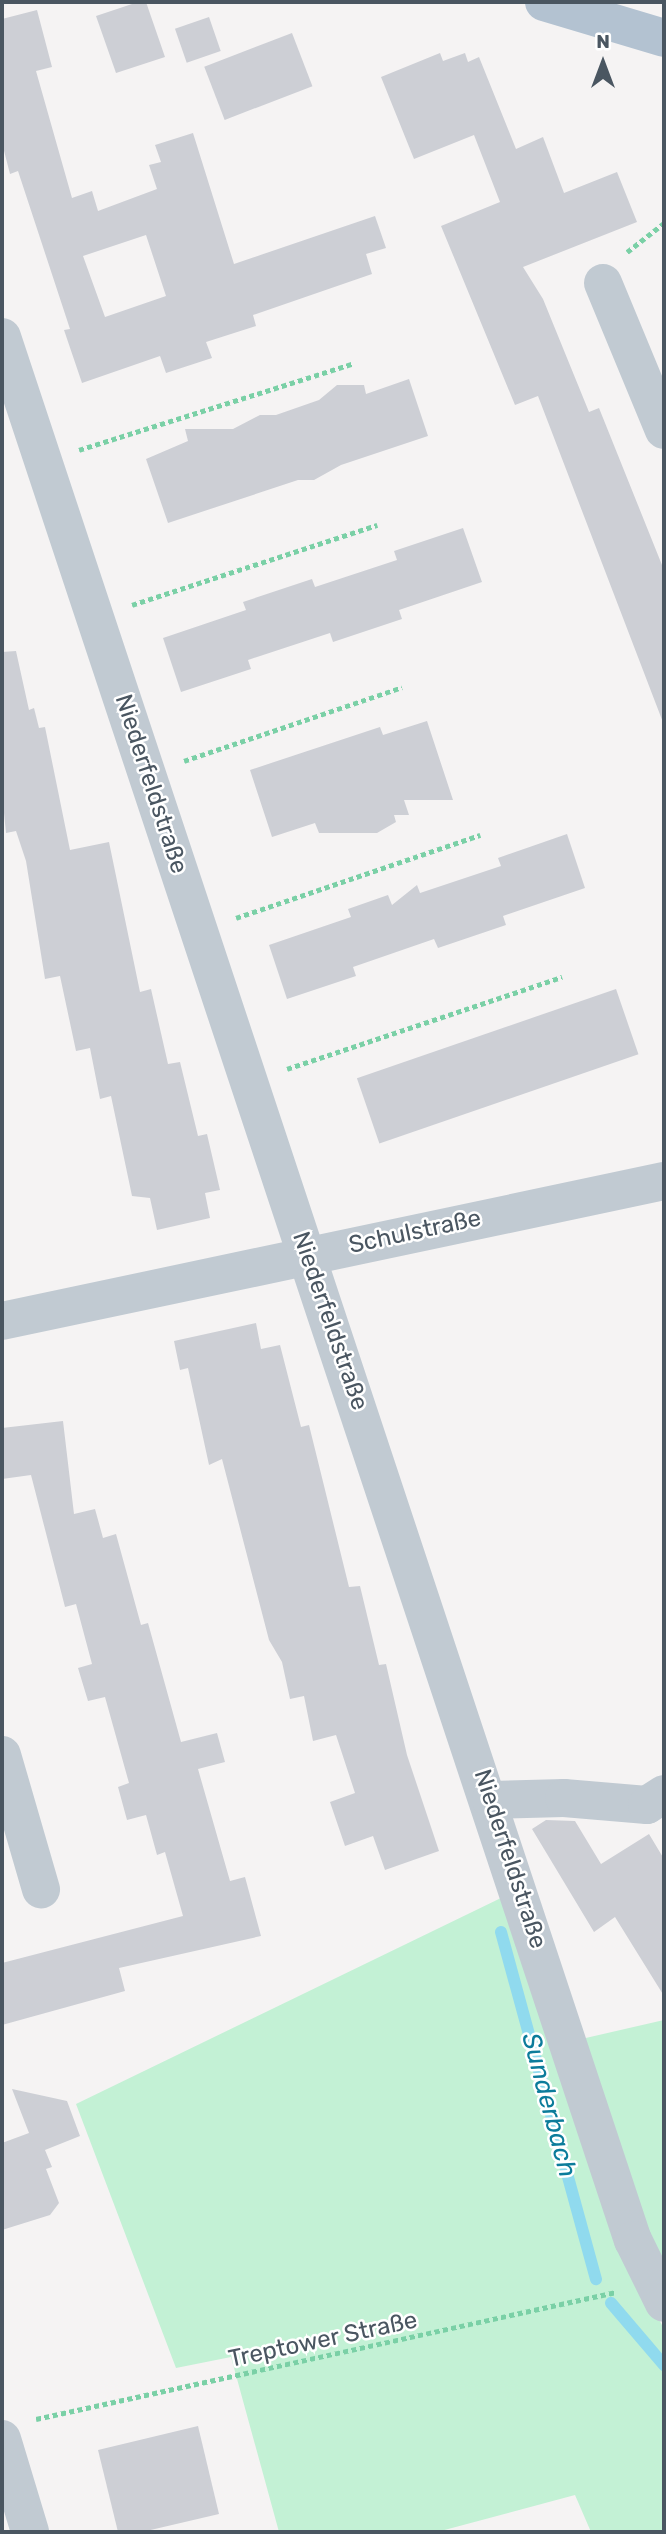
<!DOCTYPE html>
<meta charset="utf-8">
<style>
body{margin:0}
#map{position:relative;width:666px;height:2534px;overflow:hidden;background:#f5f3f3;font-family:Rubik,sans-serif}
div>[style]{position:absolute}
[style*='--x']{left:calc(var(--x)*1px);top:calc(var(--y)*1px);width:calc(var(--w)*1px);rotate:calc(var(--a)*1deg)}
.green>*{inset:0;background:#c3f1d5}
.stream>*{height:12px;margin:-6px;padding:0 6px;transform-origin:6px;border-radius:6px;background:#90daee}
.building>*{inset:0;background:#cdcfd5;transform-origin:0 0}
.path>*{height:4.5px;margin-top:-2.25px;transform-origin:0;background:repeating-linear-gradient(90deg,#7ad0a6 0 5px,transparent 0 8.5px)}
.minor>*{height:38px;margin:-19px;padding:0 19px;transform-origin:19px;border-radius:19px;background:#c1cad2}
.major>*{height:38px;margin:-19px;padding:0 19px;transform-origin:19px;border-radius:19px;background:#b3c2d1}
span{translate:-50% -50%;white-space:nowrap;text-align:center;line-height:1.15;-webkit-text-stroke:5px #fff;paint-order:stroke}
.street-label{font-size:24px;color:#4a5661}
.water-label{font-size:26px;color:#0c7c9b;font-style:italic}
.frame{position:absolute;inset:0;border:4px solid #4a5661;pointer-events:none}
.north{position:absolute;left:568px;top:28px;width:70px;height:70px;-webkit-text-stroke:5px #fff;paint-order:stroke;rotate:0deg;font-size:19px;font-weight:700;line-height:28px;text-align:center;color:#4a5661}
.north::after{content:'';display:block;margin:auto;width:24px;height:32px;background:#4a5661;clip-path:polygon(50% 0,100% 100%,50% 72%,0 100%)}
</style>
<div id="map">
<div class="green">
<i style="clip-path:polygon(503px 1897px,628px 2261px,664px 2329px,664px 2532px,591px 2532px,575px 2495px,437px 2532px,279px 2532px,231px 2357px,176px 2368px,76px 2104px)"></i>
<i style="clip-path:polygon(664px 2020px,664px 2262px,646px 2227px,577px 2040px)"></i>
</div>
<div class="stream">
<i style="--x:501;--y:1932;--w:360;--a:74.7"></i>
<i style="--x:611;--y:2303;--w:82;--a:49.5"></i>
</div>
<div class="building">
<i style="clip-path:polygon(138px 2px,146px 2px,165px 57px,116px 73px,96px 16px)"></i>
<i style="clip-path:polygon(evenodd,37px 10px,52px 67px,36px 71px,72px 198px,92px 191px,98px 211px,157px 189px,149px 165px,161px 162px,155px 145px,193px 133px,234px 264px,375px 216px,386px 248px,366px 254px,372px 274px,253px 315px,256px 326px,206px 342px,212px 358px,166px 373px,160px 356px,82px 383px,64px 330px,70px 329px,18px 171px,10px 174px,2px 143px,2px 19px,37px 10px,146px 235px,166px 296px,105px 317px,83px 256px,146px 235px)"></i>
<i style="left:209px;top:17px;width:36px;height:36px;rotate:71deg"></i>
<i style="left:292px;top:33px;width:57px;height:94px;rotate:69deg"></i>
<i style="clip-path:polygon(440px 53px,443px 61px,465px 53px,468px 62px,479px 57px,516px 149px,543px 137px,564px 193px,617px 172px,637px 222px,523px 267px,543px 299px,589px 412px,599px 408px,664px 570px,664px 725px,538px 396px,515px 405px,441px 226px,500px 202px,474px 135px,414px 159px,381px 77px)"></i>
<i style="clip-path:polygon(409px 379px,428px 436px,341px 465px,314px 480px,298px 480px,168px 523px,146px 459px,188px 441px,185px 429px,233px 429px,260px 415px,276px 415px,319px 400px,337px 385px,364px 385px,366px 394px)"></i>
<i style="clip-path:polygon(463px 528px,482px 582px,399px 610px,402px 619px,333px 642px,330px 633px,248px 660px,251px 669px,181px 692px,163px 638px,246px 610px,243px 602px,312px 579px,315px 587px,397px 560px,394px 551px)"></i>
<i style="clip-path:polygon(16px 651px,29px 710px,34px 708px,39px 728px,45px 727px,70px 850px,109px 842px,140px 992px,151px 989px,168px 1064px,180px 1062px,198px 1136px,207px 1134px,220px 1190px,205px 1193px,210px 1218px,157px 1230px,150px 1198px,132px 1196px,111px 1096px,100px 1099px,90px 1048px,76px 1051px,60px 976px,45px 979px,26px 861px,16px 831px,6px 833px,2px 793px,2px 652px)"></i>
<i style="clip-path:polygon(427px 721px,453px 800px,404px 800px,409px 815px,394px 815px,396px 822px,377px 833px,319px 833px,315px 823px,272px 837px,250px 770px,380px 727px,383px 735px)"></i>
<i style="clip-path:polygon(567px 834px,585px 888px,503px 916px,506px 925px,438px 948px,434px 939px,353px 967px,356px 976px,287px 999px,269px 945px,351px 917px,348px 909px,388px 895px,392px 905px,417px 885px,420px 893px,501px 866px,498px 858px)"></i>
<i style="left:616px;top:989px;width:69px;height:274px;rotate:71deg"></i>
<i style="clip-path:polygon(256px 1323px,261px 1349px,280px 1345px,301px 1427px,309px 1425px,349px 1587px,360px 1586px,379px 1665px,386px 1664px,407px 1755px,439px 1851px,385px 1870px,373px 1836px,345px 1846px,330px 1802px,355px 1793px,336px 1735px,313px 1741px,304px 1696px,290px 1699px,282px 1662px,269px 1640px,222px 1459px,209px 1465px,188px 1368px,180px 1370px,174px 1341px)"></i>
<i style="clip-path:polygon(63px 1421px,74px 1514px,95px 1509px,103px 1538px,116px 1534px,141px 1625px,148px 1623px,181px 1742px,217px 1733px,225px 1762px,198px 1769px,230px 1881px,245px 1877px,261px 1936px,119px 1968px,125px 1991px,2px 2025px,2px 1963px,183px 1916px,165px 1852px,157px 1855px,146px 1815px,127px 1820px,118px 1787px,129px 1783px,105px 1697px,88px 1701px,78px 1668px,92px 1664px,76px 1604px,65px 1607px,31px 1475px,2px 1479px,2px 1428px)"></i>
<i style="clip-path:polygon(546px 1820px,575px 1821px,601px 1864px,649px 1834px,664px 1859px,664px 1996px,615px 1917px,594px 1932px,532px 1829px)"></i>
<i style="clip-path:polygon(12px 2089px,67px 2101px,80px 2136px,45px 2150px,52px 2167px,46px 2169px,59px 2203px,50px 2215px,2px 2230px,2px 2143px,29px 2133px)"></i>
<i style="clip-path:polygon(198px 2426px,219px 2514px,142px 2532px,118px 2532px,98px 2450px)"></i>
</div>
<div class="path">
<i style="--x:627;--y:252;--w:47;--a:-38.1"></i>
<i style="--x:79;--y:450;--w:286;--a:-17.5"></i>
<i style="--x:132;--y:605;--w:258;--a:-18.1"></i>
<i style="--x:184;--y:761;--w:230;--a:-18.7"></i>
<i style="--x:236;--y:918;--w:258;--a:-18.8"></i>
<i style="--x:287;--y:1069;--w:290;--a:-18.5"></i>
<i style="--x:36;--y:2419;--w:594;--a:-12.35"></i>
</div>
<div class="minor">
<i style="--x:603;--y:283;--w:159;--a:67.5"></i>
<i style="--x:2;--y:337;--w:2005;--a:71.66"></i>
<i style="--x:633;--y:2240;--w:70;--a:63.8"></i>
<i style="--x:2;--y:1321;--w:677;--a:-11.94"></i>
<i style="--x:2;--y:1755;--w:140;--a:73.8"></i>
<i style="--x:491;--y:1800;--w:73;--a:-1.6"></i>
<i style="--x:564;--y:1798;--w:83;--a:4.8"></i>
<i style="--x:647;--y:1805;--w:20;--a:-33"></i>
<i style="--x:2;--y:2439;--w:97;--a:73.2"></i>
</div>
<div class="major">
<i style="--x:544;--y:2;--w:125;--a:16.7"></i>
</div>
<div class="street-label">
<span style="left:151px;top:784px;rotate:72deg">Niederfeldstraße</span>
<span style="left:415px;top:1232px;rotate:-12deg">Schulstraße</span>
<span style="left:330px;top:1321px;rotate:71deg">Niederfeldstraße</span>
<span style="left:510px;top:1859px;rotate:72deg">Niederfeldstraße</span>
<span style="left:323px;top:2340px;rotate:-12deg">Treptower Straße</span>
</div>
<div class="water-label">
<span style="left:549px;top:2105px;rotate:75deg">Sunderbach</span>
</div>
<div class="frame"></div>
<div class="north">N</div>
</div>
